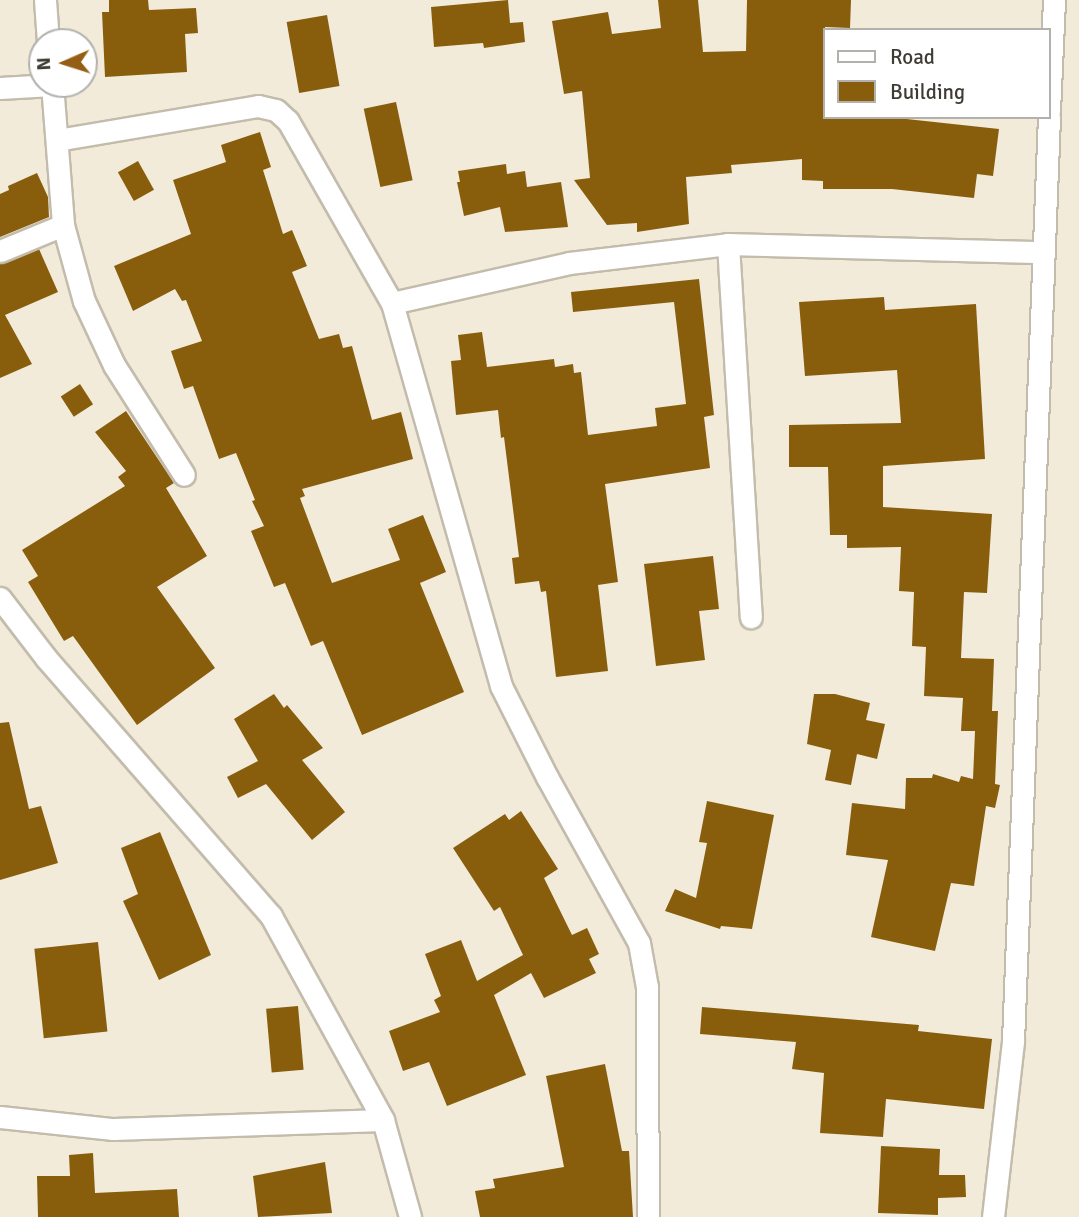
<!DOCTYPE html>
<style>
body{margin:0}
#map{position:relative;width:1079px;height:1217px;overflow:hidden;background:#f2ebda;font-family:Signika,sans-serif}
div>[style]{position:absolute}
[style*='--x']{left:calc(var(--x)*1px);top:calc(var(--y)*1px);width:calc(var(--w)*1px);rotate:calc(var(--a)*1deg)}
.building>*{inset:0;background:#885e0d;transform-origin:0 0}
.roads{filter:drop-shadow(2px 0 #c3bcac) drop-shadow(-2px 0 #c3bcac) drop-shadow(0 2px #c3bcac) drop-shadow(0 -2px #c3bcac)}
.minor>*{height:21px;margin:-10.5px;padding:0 10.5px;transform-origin:10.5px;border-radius:10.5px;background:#fff}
span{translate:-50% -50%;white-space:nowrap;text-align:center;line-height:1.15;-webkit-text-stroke:7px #fff;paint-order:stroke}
.legend{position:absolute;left:823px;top:28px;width:228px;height:91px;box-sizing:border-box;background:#fff;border:2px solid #b2b1ae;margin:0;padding:9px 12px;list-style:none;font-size:21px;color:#3f3c35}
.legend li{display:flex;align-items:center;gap:14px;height:35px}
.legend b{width:35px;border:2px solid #b2b1ae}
.north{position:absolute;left:28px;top:28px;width:70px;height:70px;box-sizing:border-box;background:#fff;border:2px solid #b2b1ae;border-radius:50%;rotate:267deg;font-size:19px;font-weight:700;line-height:28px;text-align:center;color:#3f3c35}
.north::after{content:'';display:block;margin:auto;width:24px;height:32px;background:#945f15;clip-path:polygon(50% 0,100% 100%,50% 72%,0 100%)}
</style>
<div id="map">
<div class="building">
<i style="clip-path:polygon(109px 0,148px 0,149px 10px,196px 8px,198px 33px,185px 34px,187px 72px,105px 77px,102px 12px,109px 12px)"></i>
<i style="clip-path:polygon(508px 0,510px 23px,523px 22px,525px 42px,484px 48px,483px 43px,434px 47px,431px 7px)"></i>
<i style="clip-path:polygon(658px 0,698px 0,703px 52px,746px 51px,747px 0,851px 0,850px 28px,825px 27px,824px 117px,888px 117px,999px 129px,993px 176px,977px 174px,974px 198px,892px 189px,823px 189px,823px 181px,802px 180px,802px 159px,731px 165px,732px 173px,686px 177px,689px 224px,637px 232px,637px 223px,607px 225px,574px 180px,590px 178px,582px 91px,564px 94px,552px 21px,608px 12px,612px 34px,661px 28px)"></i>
<i style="left:327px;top:15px;width:72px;height:41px;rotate:80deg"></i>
<i style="left:396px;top:102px;width:80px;height:33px;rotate:78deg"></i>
<i style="clip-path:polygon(260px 132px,271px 167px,263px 170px,283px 234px,292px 230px,307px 266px,292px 272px,319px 339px,339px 334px,343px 348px,352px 346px,372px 420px,401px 412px,413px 459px,302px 489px,305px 496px,300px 498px,332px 583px,400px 560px,388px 529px,423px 515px,446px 572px,420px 583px,464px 692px,362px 735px,323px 641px,311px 646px,285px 583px,274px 587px,251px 531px,264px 526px,252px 501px,255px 500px,236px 453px,219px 459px,193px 386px,184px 389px,171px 351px,202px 341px,186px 300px,182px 301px,175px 289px,133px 311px,114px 266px,191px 234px,173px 180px,226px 162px,221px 145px)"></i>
<i style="left:138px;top:161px;width:33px;height:23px;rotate:61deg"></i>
<i style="clip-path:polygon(506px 164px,507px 174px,525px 171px,527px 187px,561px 182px,568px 227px,505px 232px,500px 207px,464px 216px,457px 182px,460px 182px,458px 171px)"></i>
<i style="clip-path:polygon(37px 173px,48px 197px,49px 217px,0 237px,0 194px,9px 190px,8px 186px)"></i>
<i style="clip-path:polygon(39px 249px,58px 292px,5px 315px,32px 364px,0 378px,0 264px)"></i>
<i style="clip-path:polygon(699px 279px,714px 415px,704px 417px,710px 468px,605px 484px,618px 582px,598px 585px,608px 671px,556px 677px,546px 591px,541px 592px,539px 581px,515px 584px,512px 558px,519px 557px,504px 437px,501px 438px,498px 410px,456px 415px,451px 361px,461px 360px,458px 335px,482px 332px,487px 367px,554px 359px,555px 367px,573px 364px,574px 373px,581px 372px,588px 435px,657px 426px,655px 408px,686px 404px,674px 302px,573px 312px,571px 292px)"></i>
<i style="clip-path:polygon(884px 297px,885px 310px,976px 304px,985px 459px,883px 466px,883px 507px,992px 514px,987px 593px,964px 592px,961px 658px,994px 659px,992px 711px,998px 711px,995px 784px,1000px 785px,995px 808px,986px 806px,974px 886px,951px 883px,935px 951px,871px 937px,888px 860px,846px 855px,852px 803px,905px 809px,906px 778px,932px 778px,933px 774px,959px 782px,961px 776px,973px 779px,975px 731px,961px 731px,963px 698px,924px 696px,926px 647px,912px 646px,914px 592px,899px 591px,901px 547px,847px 548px,847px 535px,830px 535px,828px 467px,789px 467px,789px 425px,901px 423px,897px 370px,805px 376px,799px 302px)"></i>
<i style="left:80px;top:384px;width:24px;height:23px;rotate:57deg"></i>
<i style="clip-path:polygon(126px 411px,174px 483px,166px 488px,207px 556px,157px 587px,215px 668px,137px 725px,73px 636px,64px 641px,28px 582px,38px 576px,22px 550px,125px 486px,118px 477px,126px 471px,95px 432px)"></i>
<i style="clip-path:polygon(713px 556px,719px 609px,699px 611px,705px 660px,656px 666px,644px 564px)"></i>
<i style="clip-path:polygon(274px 694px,284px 708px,287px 705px,323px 748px,302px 760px,345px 812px,312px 840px,266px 784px,238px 798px,227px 777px,258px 761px,234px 719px)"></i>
<i style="clip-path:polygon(814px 694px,835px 694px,870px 703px,866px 720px,885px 724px,877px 759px,857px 754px,851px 785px,825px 780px,831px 750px,807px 744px)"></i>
<i style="clip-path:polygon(9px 722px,29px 809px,41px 806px,58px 863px,0 880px,0 723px)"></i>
<i style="clip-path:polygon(707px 801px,774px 815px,752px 929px,721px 926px,720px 929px,665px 911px,675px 889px,696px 898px,707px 843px,699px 842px)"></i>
<i style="clip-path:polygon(521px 811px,558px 869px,544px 878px,572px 935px,587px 928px,599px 954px,589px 959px,596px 973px,544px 998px,531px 973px,494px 995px,526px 1075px,447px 1106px,429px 1062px,403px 1071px,389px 1031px,440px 1012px,434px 1000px,441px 996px,425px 954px,461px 940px,477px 981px,523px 955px,500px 907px,494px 911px,453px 848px,505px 814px,509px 820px)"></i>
<i style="clip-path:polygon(160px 832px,211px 955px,159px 980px,123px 901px,138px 894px,121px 848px)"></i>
<i style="left:98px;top:942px;width:90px;height:64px;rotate:84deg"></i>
<i style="left:298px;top:1006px;width:64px;height:32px;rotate:85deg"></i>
<i style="clip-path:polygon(702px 1007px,919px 1025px,918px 1031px,992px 1039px,984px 1109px,886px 1099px,883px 1137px,820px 1133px,824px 1073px,792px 1069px,796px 1042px,700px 1034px)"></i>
<i style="clip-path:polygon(605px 1064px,622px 1151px,629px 1151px,633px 1217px,480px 1217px,475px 1191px,495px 1188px,493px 1179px,564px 1167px,546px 1076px)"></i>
<i style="clip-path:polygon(881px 1146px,940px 1149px,939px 1175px,965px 1175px,966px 1197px,938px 1198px,938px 1215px,878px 1213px)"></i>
<i style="clip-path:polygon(93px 1153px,95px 1193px,177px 1189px,179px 1217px,38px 1217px,37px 1176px,70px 1176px,69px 1155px)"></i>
<i style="clip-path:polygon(325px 1162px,332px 1213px,258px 1217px,253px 1176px)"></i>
</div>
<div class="roads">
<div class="minor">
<i style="--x:45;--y:0;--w:42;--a:85.9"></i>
<i style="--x:52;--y:84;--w:141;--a:85.5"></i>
<i style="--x:63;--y:225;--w:79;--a:74.6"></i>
<i style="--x:84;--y:301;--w:71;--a:64.9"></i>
<i style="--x:114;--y:365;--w:130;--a:57.5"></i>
<i style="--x:0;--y:88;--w:52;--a:-3.3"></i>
<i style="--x:1049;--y:111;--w:111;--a:-87.4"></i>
<i style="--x:57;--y:140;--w:204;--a:-9.6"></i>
<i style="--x:258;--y:106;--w:18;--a:13"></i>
<i style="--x:276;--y:110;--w:16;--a:43"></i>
<i style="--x:288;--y:121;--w:210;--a:60.3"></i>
<i style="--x:392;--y:303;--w:181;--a:-12.7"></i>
<i style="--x:569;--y:263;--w:160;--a:-6.8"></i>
<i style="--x:728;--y:244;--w:315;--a:1.5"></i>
<i style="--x:728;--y:244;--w:374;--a:86.5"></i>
<i style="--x:0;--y:251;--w:68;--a:-22.4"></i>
<i style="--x:392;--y:303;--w:398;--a:74.1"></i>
<i style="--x:501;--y:686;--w:102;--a:63.2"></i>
<i style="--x:547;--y:777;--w:190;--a:61"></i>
<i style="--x:639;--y:943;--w:45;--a:79.7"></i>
<i style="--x:647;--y:987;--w:230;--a:89.8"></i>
<i style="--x:0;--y:598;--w:76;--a:52.5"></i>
<i style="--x:46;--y:658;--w:342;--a:48.9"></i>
<i style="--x:271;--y:916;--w:233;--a:61.2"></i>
<i style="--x:383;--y:1120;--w:101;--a:74.4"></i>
<i style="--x:0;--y:1117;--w:114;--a:6.1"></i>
<i style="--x:113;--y:1129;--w:270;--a:-1.9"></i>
<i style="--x:993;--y:1217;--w:177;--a:-83.5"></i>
<i style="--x:1013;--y:1041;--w:925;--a:-87.77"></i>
</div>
</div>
<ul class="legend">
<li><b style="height:9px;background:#fff"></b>Road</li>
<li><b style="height:19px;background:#885e0d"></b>Building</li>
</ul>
<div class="north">N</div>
</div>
